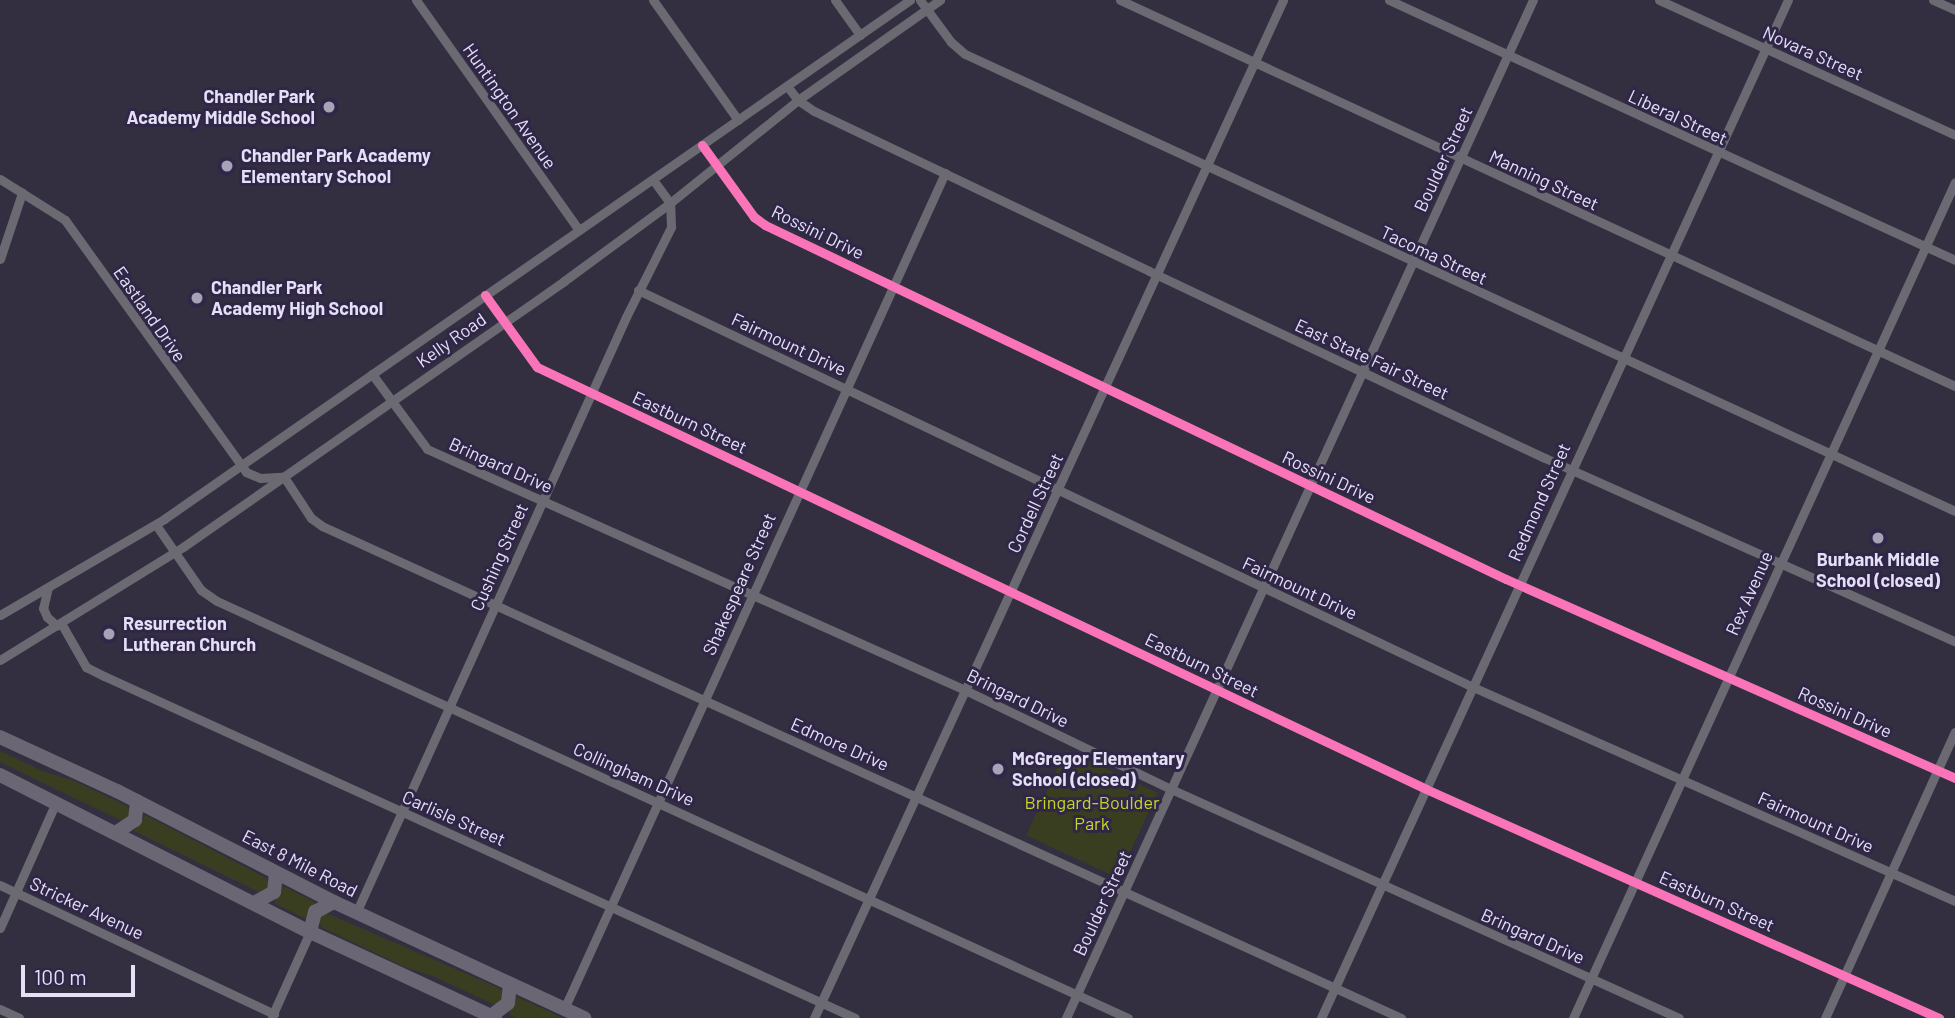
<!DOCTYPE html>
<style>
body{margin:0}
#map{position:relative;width:1955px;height:1018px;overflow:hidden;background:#342f40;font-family:Barlow,sans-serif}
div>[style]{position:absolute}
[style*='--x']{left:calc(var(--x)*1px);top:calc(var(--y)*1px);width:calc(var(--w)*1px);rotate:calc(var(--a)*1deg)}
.green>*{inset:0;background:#3a3e21;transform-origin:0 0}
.minor>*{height:9px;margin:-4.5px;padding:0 4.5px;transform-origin:4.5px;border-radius:4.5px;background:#6b6a72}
.highway>*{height:14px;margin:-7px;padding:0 7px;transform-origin:7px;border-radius:7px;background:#6a6673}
.cycleway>*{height:9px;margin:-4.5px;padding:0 4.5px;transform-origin:4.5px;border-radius:4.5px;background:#fb73b8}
.dots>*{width:19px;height:19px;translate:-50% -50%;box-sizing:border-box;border:4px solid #302748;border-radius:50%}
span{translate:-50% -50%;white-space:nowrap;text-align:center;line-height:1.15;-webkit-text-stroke:6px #302748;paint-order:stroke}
.street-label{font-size:18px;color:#e5e0f5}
.poi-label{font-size:18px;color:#e5e0f5;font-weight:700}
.right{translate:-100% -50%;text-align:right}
.left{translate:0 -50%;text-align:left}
.park-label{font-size:18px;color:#c5d624}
.scale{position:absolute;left:21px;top:965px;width:114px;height:32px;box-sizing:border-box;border:4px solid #e5e0f5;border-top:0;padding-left:9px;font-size:21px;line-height:24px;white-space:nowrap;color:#e5e0f5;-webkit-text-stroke:5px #302748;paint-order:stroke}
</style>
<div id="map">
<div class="green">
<i style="left:1066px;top:750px;width:101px;height:94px;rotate:25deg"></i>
<i style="clip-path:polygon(0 751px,45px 772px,72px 780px,127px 806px,132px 814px,124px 821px,120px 820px,0 762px)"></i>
<i style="clip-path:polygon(145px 815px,266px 878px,270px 886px,259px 892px,134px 831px)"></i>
<i style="left:283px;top:886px;width:37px;height:19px;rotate:27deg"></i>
<i style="clip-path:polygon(326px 913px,499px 988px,504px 995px,499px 1004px,493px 1004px,433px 976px,407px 968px,321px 927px,319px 917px)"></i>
<i style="clip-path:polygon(517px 997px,563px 1018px,516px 1018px,509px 1014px)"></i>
</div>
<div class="minor">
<i style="--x:416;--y:0;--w:282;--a:54.7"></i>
<i style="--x:653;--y:0;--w:147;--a:54.7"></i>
<i style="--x:835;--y:0;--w:43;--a:54.5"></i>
<i style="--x:920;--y:0;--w:52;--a:53.6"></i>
<i style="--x:951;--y:42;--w:18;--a:41"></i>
<i style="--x:965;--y:54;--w:1090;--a:24.78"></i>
<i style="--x:1120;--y:0;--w:920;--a:24.81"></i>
<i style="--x:1389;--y:0;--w:623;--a:24.67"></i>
<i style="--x:1659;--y:0;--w:325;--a:24.5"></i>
<i style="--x:1933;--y:0;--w:24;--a:24"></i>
<i style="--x:787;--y:86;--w:18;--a:52"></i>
<i style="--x:798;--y:100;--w:19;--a:35"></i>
<i style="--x:814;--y:111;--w:371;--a:25.5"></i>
<i style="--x:1149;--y:271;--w:438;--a:25.3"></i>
<i style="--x:1545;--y:458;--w:449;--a:24.1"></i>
<i style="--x:702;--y:145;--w:89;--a:54.2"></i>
<i style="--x:754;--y:217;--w:14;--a:36"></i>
<i style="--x:765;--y:225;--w:821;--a:25.54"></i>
<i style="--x:1506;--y:579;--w:491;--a:23.9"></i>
<i style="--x:0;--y:179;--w:77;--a:32.2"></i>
<i style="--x:65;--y:220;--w:310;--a:54.3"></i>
<i style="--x:246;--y:472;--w:15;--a:23"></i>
<i style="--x:260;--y:478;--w:22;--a:-3"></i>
<i style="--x:0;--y:259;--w:70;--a:-71.6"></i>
<i style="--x:638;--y:290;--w:925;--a:25.43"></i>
<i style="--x:1473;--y:687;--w:527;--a:23.94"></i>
<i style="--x:485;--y:295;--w:89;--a:54.2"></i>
<i style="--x:537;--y:367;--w:984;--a:25.39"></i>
<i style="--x:1426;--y:789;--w:562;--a:24.06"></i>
<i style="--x:372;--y:374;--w:93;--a:53.7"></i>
<i style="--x:427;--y:449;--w:590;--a:24.13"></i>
<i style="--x:965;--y:690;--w:229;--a:25.7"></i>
<i style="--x:1171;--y:789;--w:557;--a:24.27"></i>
<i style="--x:284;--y:477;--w:49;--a:56.6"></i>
<i style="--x:311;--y:518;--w:14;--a:36"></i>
<i style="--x:322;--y:526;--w:1186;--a:24.51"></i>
<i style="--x:156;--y:525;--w:79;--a:55.3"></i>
<i style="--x:201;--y:590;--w:19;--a:35"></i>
<i style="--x:217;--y:601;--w:1002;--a:24.6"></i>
<i style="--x:48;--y:587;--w:22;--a:103"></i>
<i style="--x:43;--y:608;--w:10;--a:66"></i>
<i style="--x:47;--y:617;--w:13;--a:42"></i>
<i style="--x:0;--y:615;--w:190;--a:-30.3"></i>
<i style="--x:164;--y:519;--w:909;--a:-34.83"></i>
<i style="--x:61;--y:623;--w:51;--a:60.4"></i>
<i style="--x:86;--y:667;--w:20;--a:27"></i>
<i style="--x:104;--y:676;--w:825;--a:24.48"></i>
<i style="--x:0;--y:660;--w:215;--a:-31.7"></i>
<i style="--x:183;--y:547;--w:465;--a:-34.9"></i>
<i style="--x:564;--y:281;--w:132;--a:-36.3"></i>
<i style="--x:670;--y:203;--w:164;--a:-38.8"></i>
<i style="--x:798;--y:100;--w:174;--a:-35.2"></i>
<i style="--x:0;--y:885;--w:303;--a:25.2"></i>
<i style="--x:356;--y:913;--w:654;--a:-65.63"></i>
<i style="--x:626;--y:317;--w:101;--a:-63.4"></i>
<i style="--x:671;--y:227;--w:24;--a:-92"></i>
<i style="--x:670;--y:203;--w:29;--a:-126"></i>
<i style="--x:0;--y:928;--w:138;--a:-66"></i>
<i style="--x:0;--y:1009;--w:21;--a:25"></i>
<i style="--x:564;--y:1009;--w:919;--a:-65.5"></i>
<i style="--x:272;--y:1016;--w:92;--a:-65.7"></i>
<i style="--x:814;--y:1018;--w:1121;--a:-65.26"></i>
<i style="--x:1066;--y:1018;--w:1120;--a:-65.36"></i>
<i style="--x:1321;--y:1018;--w:1120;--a:-65.36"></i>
<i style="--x:1573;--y:1018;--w:919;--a:-65.44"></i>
<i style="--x:1825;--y:1018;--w:314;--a:-65.6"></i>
</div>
<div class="highway">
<i style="--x:0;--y:737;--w:129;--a:24.8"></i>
<i style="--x:117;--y:791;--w:244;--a:27.1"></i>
<i style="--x:334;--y:902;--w:276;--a:24.9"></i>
<i style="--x:0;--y:775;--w:347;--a:26.9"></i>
<i style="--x:310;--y:932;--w:204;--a:24.9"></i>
<i style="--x:117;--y:832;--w:22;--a:-34"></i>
<i style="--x:135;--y:820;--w:19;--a:-84"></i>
<i style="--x:254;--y:903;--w:23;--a:-29"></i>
<i style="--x:274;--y:892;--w:19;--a:-84"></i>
<i style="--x:310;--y:932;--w:21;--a:-76"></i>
<i style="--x:315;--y:912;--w:21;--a:-28"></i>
<i style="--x:491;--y:1016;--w:21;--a:-37"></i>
<i style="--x:508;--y:1003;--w:19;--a:-84"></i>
</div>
<div class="cycleway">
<i style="--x:702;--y:145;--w:89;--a:54.2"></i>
<i style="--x:754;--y:217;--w:14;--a:36"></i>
<i style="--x:765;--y:225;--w:821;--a:25.54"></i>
<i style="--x:1506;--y:579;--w:491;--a:23.9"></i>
<i style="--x:485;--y:295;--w:89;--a:54.2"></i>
<i style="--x:537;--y:367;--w:984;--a:25.39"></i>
<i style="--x:1426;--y:789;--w:562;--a:24.06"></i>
</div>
<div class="dots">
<i style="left:329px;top:107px;background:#a7a2b6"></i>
<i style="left:227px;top:166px;background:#a7a2b6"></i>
<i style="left:197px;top:298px;background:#a7a2b6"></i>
<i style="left:1878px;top:538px;background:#a7a2b6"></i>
<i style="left:109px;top:634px;background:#a7a2b6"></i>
<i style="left:998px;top:769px;background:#a7a2b6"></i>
</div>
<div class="street-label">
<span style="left:1813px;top:53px;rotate:24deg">Novara Street</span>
<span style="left:510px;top:106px;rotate:55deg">Huntington Avenue</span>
<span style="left:1678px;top:117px;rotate:25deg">Liberal Street</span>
<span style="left:1443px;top:159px;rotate:-65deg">Boulder Street</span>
<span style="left:1544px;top:180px;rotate:25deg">Manning Street</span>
<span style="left:818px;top:232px;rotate:26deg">Rossini Drive</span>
<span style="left:1434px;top:255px;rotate:25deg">Tacoma Street</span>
<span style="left:150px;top:314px;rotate:55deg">Eastland Drive</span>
<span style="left:451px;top:340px;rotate:-35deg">Kelly Road</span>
<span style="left:789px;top:344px;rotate:25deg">Fairmount Drive</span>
<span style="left:1372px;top:359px;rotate:25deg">East State Fair Street</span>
<span style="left:690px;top:422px;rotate:25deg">Eastburn Street</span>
<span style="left:501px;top:465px;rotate:24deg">Bringard Drive</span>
<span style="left:1329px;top:477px;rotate:25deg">Rossini Drive</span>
<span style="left:1539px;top:502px;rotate:-66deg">Redmond Street</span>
<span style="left:1035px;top:503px;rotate:-65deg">Cordell Street</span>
<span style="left:499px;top:557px;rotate:-66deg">Cushing Street</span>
<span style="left:739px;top:584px;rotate:-66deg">Shakespeare Street</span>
<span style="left:1300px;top:588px;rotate:25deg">Fairmount Drive</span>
<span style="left:1749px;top:593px;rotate:-66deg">Rex Avenue</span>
<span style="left:1202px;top:665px;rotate:26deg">Eastburn Street</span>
<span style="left:1018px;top:698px;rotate:26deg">Bringard Drive</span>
<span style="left:1845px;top:712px;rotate:24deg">Rossini Drive</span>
<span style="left:840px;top:744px;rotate:24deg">Edmore Drive</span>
<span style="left:634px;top:774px;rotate:24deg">Collingham Drive</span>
<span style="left:454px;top:818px;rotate:24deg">Carlisle Street</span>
<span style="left:1816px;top:822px;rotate:24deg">Fairmount Drive</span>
<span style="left:300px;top:863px;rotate:27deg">East 8 Mile Road</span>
<span style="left:1717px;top:901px;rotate:24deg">Eastburn Street</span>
<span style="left:1102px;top:903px;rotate:-65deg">Boulder Street</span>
<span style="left:87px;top:908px;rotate:25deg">Stricker Avenue</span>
<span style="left:1533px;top:936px;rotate:24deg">Bringard Drive</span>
</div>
<div class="poi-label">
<span class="right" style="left:315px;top:107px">Chandler Park<br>Academy Middle School</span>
<span class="left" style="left:241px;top:166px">Chandler Park Academy<br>Elementary School</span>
<span class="left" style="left:211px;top:298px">Chandler Park<br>Academy High School</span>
<span style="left:1878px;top:570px">Burbank Middle<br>School (closed)</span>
<span class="left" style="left:123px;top:634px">Resurrection<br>Lutheran Church</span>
<span class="left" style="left:1012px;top:769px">McGregor Elementary<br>School (closed)</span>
</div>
<div class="park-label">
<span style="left:1092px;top:813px">Bringard-Boulder<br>Park</span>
</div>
<div class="scale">100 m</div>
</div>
